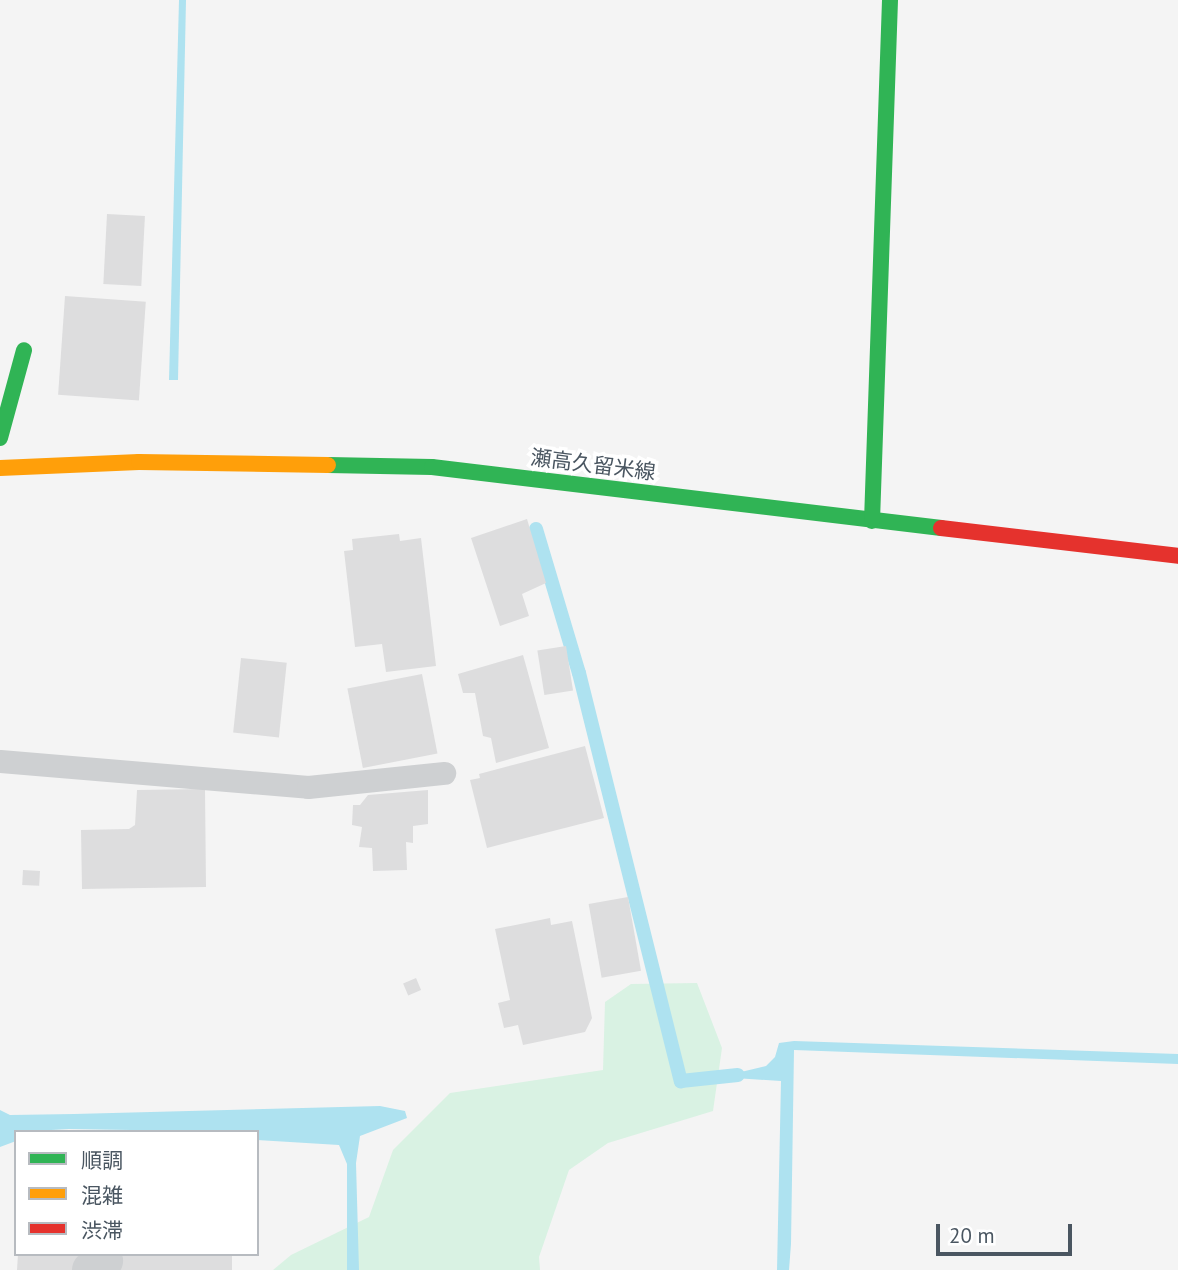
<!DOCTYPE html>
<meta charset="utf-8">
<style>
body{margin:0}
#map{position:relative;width:1178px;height:1270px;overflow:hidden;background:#f4f4f4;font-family:"PT Sans","Noto Sans JP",sans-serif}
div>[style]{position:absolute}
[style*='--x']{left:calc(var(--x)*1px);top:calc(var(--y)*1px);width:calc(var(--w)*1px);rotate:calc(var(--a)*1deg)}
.green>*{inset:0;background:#d9f2e3}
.water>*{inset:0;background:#aee2f0}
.stream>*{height:14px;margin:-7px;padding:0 7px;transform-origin:7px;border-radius:7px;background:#aee2f0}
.building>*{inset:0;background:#ddddde;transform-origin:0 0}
.lane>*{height:23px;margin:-11.5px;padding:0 11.5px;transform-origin:11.5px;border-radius:11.5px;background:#ced0d2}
.street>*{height:38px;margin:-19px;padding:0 19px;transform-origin:19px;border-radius:19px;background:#ced0d2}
.fast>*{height:16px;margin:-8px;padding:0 8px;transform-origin:8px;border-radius:8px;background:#30b455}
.slow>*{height:16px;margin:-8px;padding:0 8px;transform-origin:8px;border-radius:8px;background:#ff9f0a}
.jam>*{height:16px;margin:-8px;padding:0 8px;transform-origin:8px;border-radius:8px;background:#e5322d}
span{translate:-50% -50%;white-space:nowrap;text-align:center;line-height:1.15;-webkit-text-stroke:7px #fff;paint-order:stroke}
.street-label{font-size:21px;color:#4a5661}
.legend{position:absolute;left:14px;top:1130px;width:245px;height:126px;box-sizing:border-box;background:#fff;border:2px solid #b7bbc0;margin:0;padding:9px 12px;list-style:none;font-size:21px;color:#4a5661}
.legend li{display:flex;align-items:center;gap:14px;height:35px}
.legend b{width:35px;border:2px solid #b7bbc0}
.scale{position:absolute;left:936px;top:1224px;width:136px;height:32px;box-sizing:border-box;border:4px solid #4a5661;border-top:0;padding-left:9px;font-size:21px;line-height:24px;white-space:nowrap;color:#4a5661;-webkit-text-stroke:5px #fff;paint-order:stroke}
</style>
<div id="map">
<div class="green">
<i style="clip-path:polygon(697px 983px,722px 1048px,713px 1111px,608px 1143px,569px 1170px,539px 1257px,540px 1270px,273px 1270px,291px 1255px,369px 1217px,393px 1150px,450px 1093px,603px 1070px,605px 1002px,631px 984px)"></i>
</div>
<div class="water">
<i style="clip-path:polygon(179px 0,186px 0,178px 380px,169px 380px)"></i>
<i style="clip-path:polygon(794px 1041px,1178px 1054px,1178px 1064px,794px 1050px,791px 1244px,789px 1270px,777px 1270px,781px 1081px,720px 1077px,766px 1066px,775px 1057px,779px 1043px)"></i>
<i style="clip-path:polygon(380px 1106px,405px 1111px,407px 1118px,360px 1136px,356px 1163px,359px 1270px,347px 1270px,347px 1164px,339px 1145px,257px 1140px,257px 1132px,69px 1129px,16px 1132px,16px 1141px,0 1147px,0 1110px,10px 1115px,74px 1114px)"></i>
</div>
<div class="stream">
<i style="--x:536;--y:529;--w:150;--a:73.4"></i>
<i style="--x:579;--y:673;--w:421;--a:76"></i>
<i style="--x:681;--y:1081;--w:57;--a:-6"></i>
</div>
<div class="building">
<i style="left:107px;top:214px;width:38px;height:70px;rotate:3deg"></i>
<i style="left:65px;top:296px;width:81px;height:99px;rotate:4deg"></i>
<i style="clip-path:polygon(527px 519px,546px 583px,522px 594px,529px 616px,500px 626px,471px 538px)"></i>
<i style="clip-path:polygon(399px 534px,400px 541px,421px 538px,436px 666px,386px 672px,382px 644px,355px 647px,344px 551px,353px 550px,352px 539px)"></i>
<i style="left:566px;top:646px;width:45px;height:29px;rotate:81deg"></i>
<i style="clip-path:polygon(523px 655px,549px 748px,496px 763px,491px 738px,483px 736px,475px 693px,463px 693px,458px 674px)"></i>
<i style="left:241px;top:658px;width:46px;height:75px;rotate:6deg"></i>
<i style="left:422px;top:674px;width:81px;height:76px;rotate:79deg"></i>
<i style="clip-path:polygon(585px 746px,604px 818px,487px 848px,470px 780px,480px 778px,479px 774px)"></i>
<i style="clip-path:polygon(205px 789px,206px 887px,82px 889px,81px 830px,129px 829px,135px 825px,137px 790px)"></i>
<i style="clip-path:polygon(428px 790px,428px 824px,413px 826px,413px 843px,406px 842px,407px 870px,373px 871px,372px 848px,359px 847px,362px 827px,352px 825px,353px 805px,360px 805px,368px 795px)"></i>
<i style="left:23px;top:870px;width:17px;height:15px;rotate:3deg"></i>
<i style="left:628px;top:897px;width:75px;height:40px;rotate:80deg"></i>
<i style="clip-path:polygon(550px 918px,551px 925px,572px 921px,592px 1018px,585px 1032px,523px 1045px,518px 1025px,504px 1028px,498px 1003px,510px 1000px,495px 929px)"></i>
<i style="left:416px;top:978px;width:13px;height:14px;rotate:67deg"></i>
<i style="clip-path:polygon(18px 1254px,91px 1254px,75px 1270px,17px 1270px)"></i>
<i style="left:121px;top:1254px;width:111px;height:16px"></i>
</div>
<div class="lane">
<i style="--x:0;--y:761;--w:309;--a:4.8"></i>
<i style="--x:308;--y:787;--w:137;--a:-5.9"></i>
</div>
<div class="street">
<i style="--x:91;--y:1270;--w:16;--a:-35"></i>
</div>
<div class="fast">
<i style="--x:0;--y:438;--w:91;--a:-74.7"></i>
<i style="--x:328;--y:465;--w:104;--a:1.1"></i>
<i style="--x:432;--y:467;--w:513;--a:6.83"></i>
<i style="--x:872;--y:521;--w:521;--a:-88.02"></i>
</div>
<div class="slow">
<i style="--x:0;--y:468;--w:139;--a:-2.5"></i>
<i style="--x:139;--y:462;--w:189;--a:0.9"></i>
</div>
<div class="jam">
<i style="--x:941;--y:528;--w:239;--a:6.7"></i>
</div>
<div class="street-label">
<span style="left:593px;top:465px;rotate:7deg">瀬高久留米線</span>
</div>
<ul class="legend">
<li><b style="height:9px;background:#30b455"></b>順調</li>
<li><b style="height:9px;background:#ff9f0a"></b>混雑</li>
<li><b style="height:9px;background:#e5322d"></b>渋滞</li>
</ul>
<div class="scale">20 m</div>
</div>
